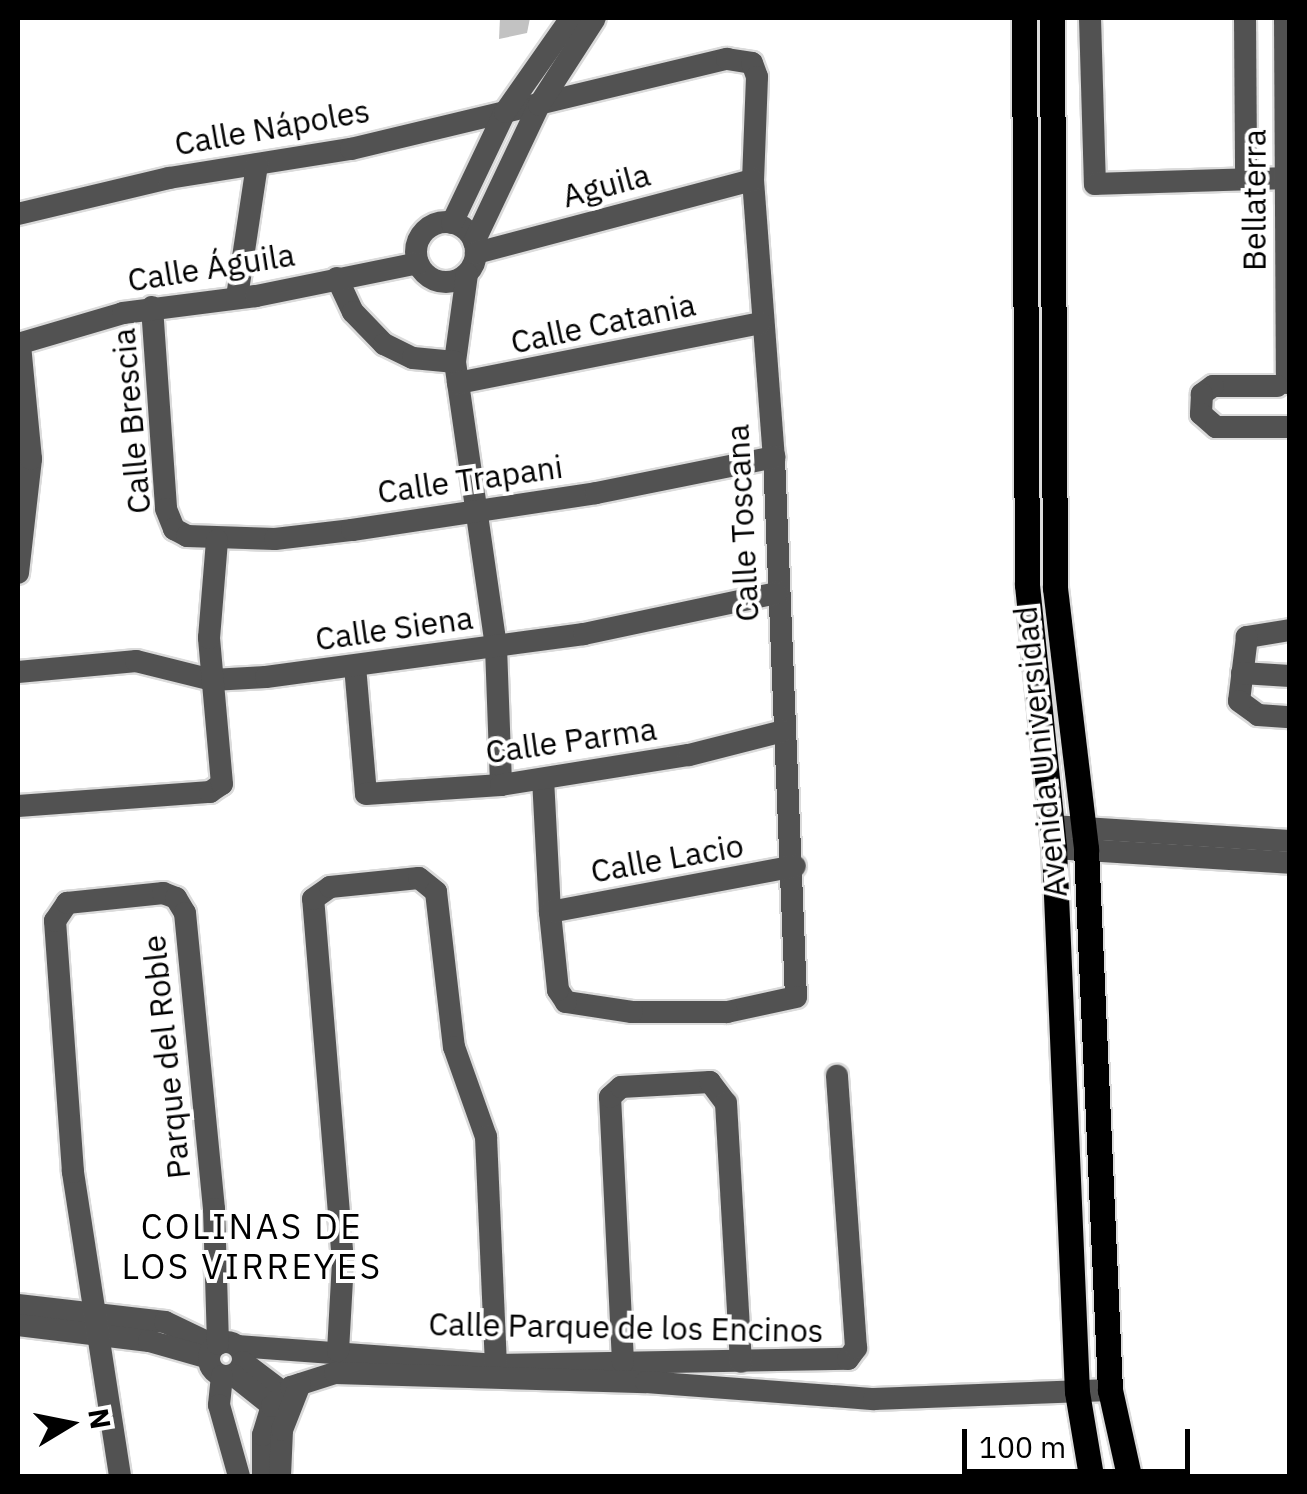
<!DOCTYPE html>
<meta charset="utf-8">
<style>
body{margin:0}
#map{position:relative;width:1307px;height:1494px;overflow:hidden;background:#fff;font-family:"IBM Plex Sans",sans-serif}
div>[style]{position:absolute}
[style*='--x']{left:calc(var(--x)*1px);top:calc(var(--y)*1px);width:calc(var(--w)*1px);rotate:calc(var(--a)*1deg)}
.building>*{inset:0;background:#c2c2c2}
.roads{filter:drop-shadow(2px 0 #dbdbdb) drop-shadow(-2px 0 #dbdbdb) drop-shadow(0 2px #dbdbdb) drop-shadow(0 -2px #dbdbdb)}
.minor>*{height:22px;margin:-11px;padding:0 11px;transform-origin:11px;border-radius:11px;background:#525252}
.minor>.ring{margin:-11px;padding:0;box-sizing:content-box;background:none;border:22px solid #525252;border-radius:50%}
.major>*{height:25px;margin:-12.5px;padding:0 12.5px;transform-origin:12.5px;border-radius:12.5px;background:#000}
span{translate:-50% -50%;white-space:nowrap;text-align:center;line-height:1.15;-webkit-text-stroke:8px #fff;paint-order:stroke}
.street-label{font-size:32px;color:#000}
.neighbourhood-label{font-size:35px;color:#000;letter-spacing:2.5px}
.frame{position:absolute;inset:0;border:20px solid #000;pointer-events:none}
.north{position:absolute;left:20px;top:1374px;width:100px;height:100px;-webkit-text-stroke:8px #fff;paint-order:stroke;rotate:80deg;font-size:28px;font-weight:700;line-height:40px;text-align:center;color:#000}
.north::after{content:'';display:block;margin:auto;width:35px;height:45px;background:#000;clip-path:polygon(50% 0,100% 100%,50% 72%,0 100%)}
.scale{position:absolute;left:962px;top:1429px;width:228px;height:45px;box-sizing:border-box;border:5px solid #000;border-top:0;padding-left:12px;font-size:30px;line-height:35px;white-space:nowrap;color:#000;-webkit-text-stroke:8px #fff;paint-order:stroke}
</style>
<div id="map">
<div class="building">
<i style="clip-path:polygon(500px 18px,530px 18px,527px 33px,499px 39px)"></i>
</div>
<div class="roads">
<div class="minor">
<i style="--x:1090;--y:18;--w:166;--a:88.3"></i>
<i style="--x:1095;--y:184;--w:191;--a:-1.8"></i>
<i style="--x:1245;--y:18;--w:161;--a:89.6"></i>
<i style="--x:1285;--y:18;--w:365;--a:89.7"></i>
<i style="--x:18;--y:214;--w:155;--a:-13.4"></i>
<i style="--x:169;--y:178;--w:184;--a:-9.1"></i>
<i style="--x:351;--y:149;--w:387;--a:-13.5"></i>
<i style="--x:727;--y:59;--w:25;--a:9"></i>
<i style="--x:752;--y:63;--w:15;--a:70"></i>
<i style="--x:757;--y:77;--w:103;--a:92.2"></i>
<i style="--x:753;--y:180;--w:278;--a:85.7"></i>
<i style="--x:774;--y:457;--w:540;--a:87.67"></i>
<i style="--x:796;--y:997;--w:71;--a:167.7"></i>
<i style="--x:727;--y:1012;--w:95;--a:180"></i>
<i style="--x:632;--y:1012;--w:67;--a:-171.4"></i>
<i style="--x:566;--y:1002;--w:14;--a:-124"></i>
<i style="--x:558;--y:990;--w:78;--a:-95.9"></i>
<i style="--x:550;--y:912;--w:133;--a:-93"></i>
<i class="ring" style="left:416px;top:222px;width:38px;height:38px"></i>
<i style="--x:452;--y:223;--w:123;--a:-64.5"></i>
<i style="--x:505;--y:112;--w:115;--a:-54.9"></i>
<i style="--x:474;--y:242;--w:152;--a:-64.6"></i>
<i style="--x:539;--y:105;--w:103;--a:-57.2"></i>
<i style="--x:476;--y:253;--w:286;--a:-14.8"></i>
<i style="--x:467;--y:274;--w:89;--a:97.8"></i>
<i style="--x:455;--y:362;--w:288;--a:81.8"></i>
<i style="--x:496;--y:647;--w:138;--a:87.9"></i>
<i style="--x:337;--y:278;--w:38;--a:65"></i>
<i style="--x:353;--y:312;--w:45;--a:45.9"></i>
<i style="--x:384;--y:344;--w:32;--a:26"></i>
<i style="--x:413;--y:358;--w:42;--a:5.4"></i>
<i style="--x:237;--y:297;--w:134;--a:-81.4"></i>
<i style="--x:152;--y:307;--w:202;--a:86"></i>
<i style="--x:166;--y:509;--w:22;--a:68"></i>
<i style="--x:174;--y:529;--w:15;--a:28"></i>
<i style="--x:187;--y:536;--w:88;--a:2"></i>
<i style="--x:275;--y:539;--w:78;--a:-6.7"></i>
<i style="--x:352;--y:530;--w:247;--a:-8.6"></i>
<i style="--x:596;--y:493;--w:182;--a:-11.4"></i>
<i style="--x:18;--y:344;--w:109;--a:-16.4"></i>
<i style="--x:123;--y:313;--w:134;--a:-7.3"></i>
<i style="--x:256;--y:296;--w:165;--a:-11.5"></i>
<i style="--x:458;--y:383;--w:308;--a:-11.2"></i>
<i style="--x:1277;--y:386;--w:64;--a:180"></i>
<i style="--x:1213;--y:386;--w:14;--a:144"></i>
<i style="--x:1202;--y:394;--w:20;--a:93"></i>
<i style="--x:1201;--y:414;--w:20;--a:41"></i>
<i style="--x:1216;--y:427;--w:74;--a:0"></i>
<i style="--x:18;--y:573;--w:115;--a:-83.5"></i>
<i style="--x:31;--y:459;--w:116;--a:-95.5"></i>
<i style="--x:1290;--y:630;--w:44;--a:170.8"></i>
<i style="--x:1247;--y:637;--w:64;--a:97.1"></i>
<i style="--x:1239;--y:701;--w:24;--a:36"></i>
<i style="--x:1258;--y:715;--w:32;--a:4"></i>
<i style="--x:355;--y:666;--w:128;--a:85.1"></i>
<i style="--x:366;--y:794;--w:135;--a:-3.8"></i>
<i style="--x:501;--y:785;--w:190;--a:-9.1"></i>
<i style="--x:689;--y:755;--w:97;--a:-14.3"></i>
<i style="--x:18;--y:672;--w:119;--a:-5.3"></i>
<i style="--x:136;--y:661;--w:78;--a:14"></i>
<i style="--x:212;--y:680;--w:54;--a:-3.2"></i>
<i style="--x:266;--y:677;--w:321;--a:-7.7"></i>
<i style="--x:584;--y:634;--w:197;--a:-12"></i>
<i style="--x:1242;--y:673;--w:48;--a:3.6"></i>
<i style="--x:18;--y:806;--w:193;--a:-4.2"></i>
<i style="--x:210;--y:792;--w:14;--a:-34"></i>
<i style="--x:222;--y:784;--w:147;--a:-95.1"></i>
<i style="--x:209;--y:638;--w:98;--a:-85.3"></i>
<i style="--x:1052;--y:826;--w:238;--a:3.6"></i>
<i style="--x:1054;--y:848;--w:236;--a:3.6"></i>
<i style="--x:550;--y:912;--w:249;--a:-10.6"></i>
<i style="--x:18;--y:1305;--w:148;--a:6.6"></i>
<i style="--x:165;--y:1322;--w:55;--a:25.6"></i>
<i style="--x:18;--y:1325;--w:132;--a:7"></i>
<i style="--x:149;--y:1341;--w:62;--a:15.8"></i>
<i class="ring" style="left:209px;top:1342px;width:12px;height:12px"></i>
<i style="--x:237;--y:1346;--w:260;--a:4.2"></i>
<i style="--x:496;--y:1365;--w:352;--a:-1"></i>
<i style="--x:848;--y:1359;--w:14;--a:-54"></i>
<i style="--x:856;--y:1348;--w:273;--a:-94"></i>
<i style="--x:338;--y:1351;--w:89;--a:-86.8"></i>
<i style="--x:343;--y:1262;--w:364;--a:-94.7"></i>
<i style="--x:313;--y:899;--w:21;--a:-35"></i>
<i style="--x:330;--y:887;--w:89;--a:-5.8"></i>
<i style="--x:419;--y:878;--w:22;--a:39"></i>
<i style="--x:436;--y:892;--w:156;--a:83.4"></i>
<i style="--x:454;--y:1047;--w:96;--a:70.4"></i>
<i style="--x:486;--y:1137;--w:228;--a:87.5"></i>
<i style="--x:243;--y:1362;--w:61;--a:37.1"></i>
<i style="--x:623;--y:1362;--w:265;--a:-92.8"></i>
<i style="--x:610;--y:1097;--w:15;--a:-42"></i>
<i style="--x:621;--y:1087;--w:89;--a:-3.2"></i>
<i style="--x:710;--y:1082;--w:26;--a:53"></i>
<i style="--x:726;--y:1103;--w:259;--a:86.7"></i>
<i style="--x:233;--y:1375;--w:61;--a:38.4"></i>
<i style="--x:222;--y:1376;--w:29;--a:96"></i>
<i style="--x:219;--y:1405;--w:74;--a:74.3"></i>
<i style="--x:120;--y:1476;--w:308;--a:-98.8"></i>
<i style="--x:73;--y:1172;--w:252;--a:-94.1"></i>
<i style="--x:55;--y:921;--w:22;--a:-56"></i>
<i style="--x:67;--y:903;--w:97;--a:-5.9"></i>
<i style="--x:163;--y:893;--w:14;--a:21"></i>
<i style="--x:176;--y:898;--w:17;--a:59"></i>
<i style="--x:185;--y:913;--w:297;--a:84.4"></i>
<i style="--x:214;--y:1209;--w:135;--a:88.3"></i>
<i style="--x:263;--y:1476;--w:41;--a:-90"></i>
<i style="--x:263;--y:1435;--w:30;--a:-73"></i>
<i style="--x:272;--y:1406;--w:27;--a:-45"></i>
<i style="--x:291;--y:1387;--w:46;--a:-17.7"></i>
<i style="--x:335;--y:1373;--w:311;--a:1.7"></i>
<i style="--x:646;--y:1382;--w:229;--a:4.3"></i>
<i style="--x:874;--y:1399;--w:236;--a:-2.2"></i>
<i style="--x:280;--y:1476;--w:46;--a:-87.5"></i>
<i style="--x:282;--y:1430;--w:49;--a:-68.6"></i>
</div>
<div class="major">
<i style="--x:1024;--y:18;--w:567;--a:89.7"></i>
<i style="--x:1027;--y:585;--w:264;--a:84.1"></i>
<i style="--x:1054;--y:848;--w:544;--a:87.58"></i>
<i style="--x:1077;--y:1392;--w:85;--a:80.5"></i>
<i style="--x:1052;--y:18;--w:570;--a:89.7"></i>
<i style="--x:1055;--y:588;--w:263;--a:83.2"></i>
<i style="--x:1086;--y:849;--w:542;--a:87.46"></i>
<i style="--x:1110;--y:1390;--w:88;--a:77.5"></i>
</div>
</div>
<div class="street-label">
<span style="left:272px;top:127px;rotate:-10deg">Calle Nápoles</span>
<span style="left:606px;top:185px;rotate:-15deg">Aguila</span>
<span style="left:1254px;top:200px;rotate:-90deg">Bellaterra</span>
<span style="left:211px;top:267px;rotate:-9deg">Calle Águila</span>
<span style="left:603px;top:323px;rotate:-12deg">Calle Catania</span>
<span style="left:131px;top:421px;rotate:-95deg">Calle Brescia</span>
<span style="left:470px;top:479px;rotate:-8deg">Calle Trapani</span>
<span style="left:742px;top:523px;rotate:-93deg">Calle Toscana</span>
<span style="left:394px;top:628px;rotate:-8deg">Calle Siena</span>
<span style="left:571px;top:740px;rotate:-8deg">Calle Parma</span>
<span style="left:1040px;top:752px;rotate:-96deg">Avenida Universidad</span>
<span style="left:667px;top:858px;rotate:-10deg">Calle Lacio</span>
<span style="left:166px;top:1057px;rotate:-96deg">Parque del Roble</span>
<span style="left:626px;top:1327px;rotate:1deg">Calle Parque de los Encinos</span>
</div>
<div class="neighbourhood-label">
<span style="left:252px;top:1246px">COLINAS DE<br>LOS VIRREYES</span>
</div>
<div class="frame"></div>
<div class="north">N</div>
<div class="scale">100 m</div>
</div>
